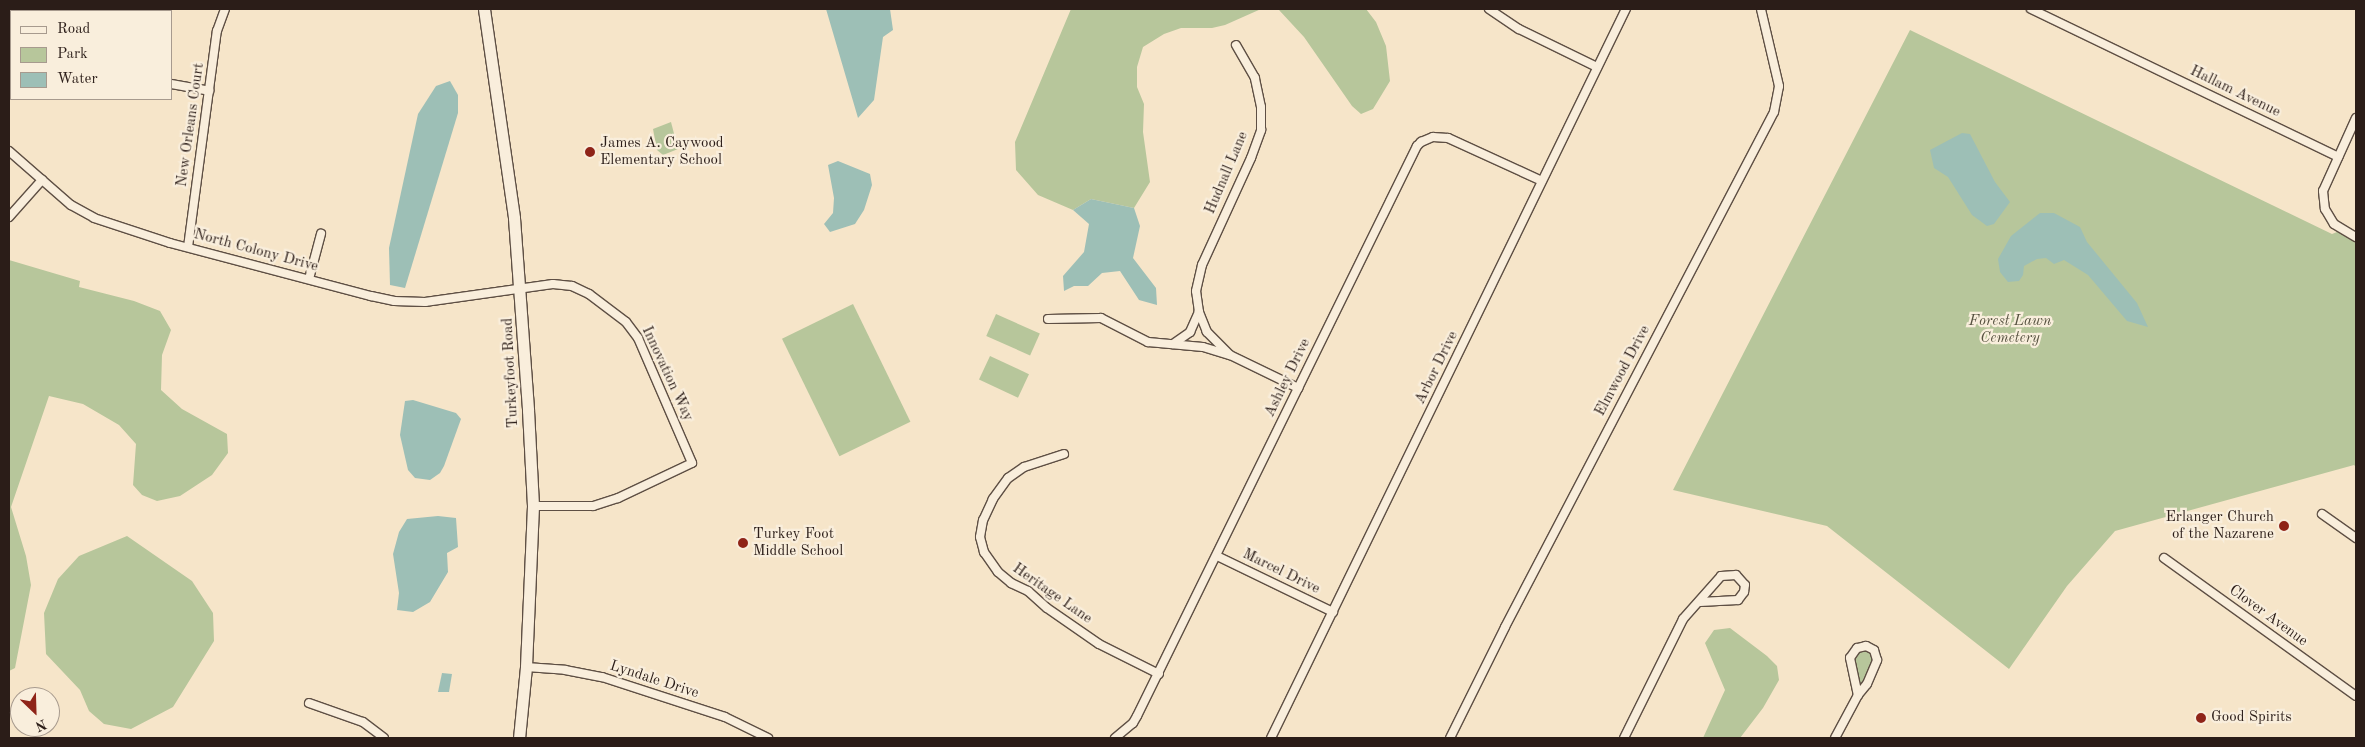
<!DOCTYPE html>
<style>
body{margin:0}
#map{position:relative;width:2365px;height:747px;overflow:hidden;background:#f6e5c9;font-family:"Old Standard TT",serif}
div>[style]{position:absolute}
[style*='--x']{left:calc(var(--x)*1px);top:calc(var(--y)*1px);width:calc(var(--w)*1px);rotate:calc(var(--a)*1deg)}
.green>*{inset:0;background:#b7c69b;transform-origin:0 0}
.water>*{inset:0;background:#9dbfb6}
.roads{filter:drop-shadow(1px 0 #5e4f44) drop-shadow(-1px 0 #5e4f44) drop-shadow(0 1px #5e4f44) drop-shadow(0 -1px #5e4f44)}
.minor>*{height:8px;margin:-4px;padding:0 4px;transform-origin:4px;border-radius:4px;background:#f9eedc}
.secondary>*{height:11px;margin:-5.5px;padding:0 5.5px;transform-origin:5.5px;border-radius:5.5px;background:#f9eedc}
.dots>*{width:14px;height:14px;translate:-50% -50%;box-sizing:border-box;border:2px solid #f9eedc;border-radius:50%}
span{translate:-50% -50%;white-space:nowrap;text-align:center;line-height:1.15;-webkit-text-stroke:4.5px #f9eedc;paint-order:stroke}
.street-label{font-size:15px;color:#2b1d18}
.poi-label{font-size:15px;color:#2b1d18}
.left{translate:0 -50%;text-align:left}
.right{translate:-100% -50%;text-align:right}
.park-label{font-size:15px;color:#55503f;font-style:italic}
.frame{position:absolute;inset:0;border:10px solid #2b1d18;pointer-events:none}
.legend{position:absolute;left:10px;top:10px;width:162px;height:90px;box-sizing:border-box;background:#f9eedc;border:1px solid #a79a8e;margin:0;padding:6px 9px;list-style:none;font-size:15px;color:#2b1d18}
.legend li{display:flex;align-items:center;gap:10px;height:25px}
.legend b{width:25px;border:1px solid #a79a8e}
.north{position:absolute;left:10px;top:687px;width:50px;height:50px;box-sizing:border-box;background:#f9eedc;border:1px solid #a79a8e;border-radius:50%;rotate:156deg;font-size:14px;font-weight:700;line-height:20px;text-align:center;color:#2b1d18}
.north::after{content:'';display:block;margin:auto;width:18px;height:22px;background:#8f2418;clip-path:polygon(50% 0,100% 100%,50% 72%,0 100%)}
</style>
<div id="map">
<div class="green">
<i style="clip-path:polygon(1071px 9px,1366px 9px,1376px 22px,1386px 46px,1390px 81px,1373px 109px,1361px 114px,1352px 106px,1304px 37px,1279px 10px,1261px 9px,1225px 25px,1212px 28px,1181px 28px,1164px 34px,1143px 47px,1137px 67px,1137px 87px,1144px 104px,1143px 132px,1150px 182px,1134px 208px,1091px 199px,1073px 210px,1038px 195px,1016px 170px,1015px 142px)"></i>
<i style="clip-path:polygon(1910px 30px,2332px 234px,2342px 230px,2356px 237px,2356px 467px,2354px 465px,2115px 531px,2067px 586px,2009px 669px,1827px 526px,1673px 490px)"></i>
<i style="clip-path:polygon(671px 122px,678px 149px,663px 155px,657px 150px,653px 129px)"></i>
<i style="clip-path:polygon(9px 260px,80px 281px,79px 287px,134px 301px,160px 311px,171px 330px,162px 355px,161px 390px,182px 409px,227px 434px,228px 453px,212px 475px,180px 496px,157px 501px,142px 495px,133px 485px,136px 444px,119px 425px,83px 404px,49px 396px,11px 507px,26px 556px,31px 585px,15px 668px,9px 671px)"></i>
<i style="left:853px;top:304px;width:131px;height:79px;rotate:64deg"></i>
<i style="left:996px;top:314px;width:48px;height:24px;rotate:24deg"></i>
<i style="left:990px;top:356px;width:43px;height:26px;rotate:25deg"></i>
<i style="clip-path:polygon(127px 536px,192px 581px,213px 613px,214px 641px,173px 707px,131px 729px,104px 724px,89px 711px,80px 690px,46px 654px,44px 613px,58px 579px,79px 556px)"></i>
<i style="clip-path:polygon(1730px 628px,1767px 656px,1777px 666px,1779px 680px,1763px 708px,1740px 738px,1703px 738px,1725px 690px,1705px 643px,1714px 630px)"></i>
<i style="clip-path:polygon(1865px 650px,1872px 654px,1874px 663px,1860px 688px,1854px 657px,1858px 651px)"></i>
</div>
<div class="water">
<i style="clip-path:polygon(826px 9px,890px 9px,893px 30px,883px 37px,874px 100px,858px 118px)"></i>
<i style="clip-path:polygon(450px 81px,458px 95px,458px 113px,405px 288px,390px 285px,389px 248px,418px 114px,436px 86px)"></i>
<i style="clip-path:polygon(1962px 133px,1970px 134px,1995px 182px,2010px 202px,1994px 224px,1987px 226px,1972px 215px,1948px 177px,1934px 168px,1930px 150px)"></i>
<i style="clip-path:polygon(838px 161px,870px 174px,872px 185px,864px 210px,855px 224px,830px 232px,824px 224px,833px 213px,834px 198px,828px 165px)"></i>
<i style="clip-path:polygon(1091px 199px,1134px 208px,1140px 226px,1133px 258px,1156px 288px,1157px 305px,1139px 300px,1120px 271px,1102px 273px,1088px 286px,1074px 286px,1064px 291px,1063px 276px,1084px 252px,1089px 224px,1073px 210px)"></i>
<i style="clip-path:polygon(2040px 213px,2054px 213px,2080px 227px,2087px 242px,2137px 303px,2148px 327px,2127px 321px,2088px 275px,2064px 260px,2054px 264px,2046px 258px,2037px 259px,2024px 266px,2023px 275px,2019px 281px,2008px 282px,2000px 272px,1998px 259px,2011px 236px)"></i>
<i style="clip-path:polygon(413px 400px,456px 413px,461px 419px,444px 466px,440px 473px,430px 480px,415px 478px,408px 470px,400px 435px,405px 401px)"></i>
<i style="clip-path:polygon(438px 516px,456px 518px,458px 547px,447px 553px,448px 572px,430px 602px,413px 612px,397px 610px,399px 593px,393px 554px,399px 532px,407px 519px)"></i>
<i style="clip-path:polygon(442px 673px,452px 674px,449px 692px,438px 692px)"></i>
</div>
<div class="roads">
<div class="minor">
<i style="--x:92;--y:9;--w:2;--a:63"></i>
<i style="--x:1489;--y:9;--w:36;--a:34"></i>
<i style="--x:1519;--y:29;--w:87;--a:26"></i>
<i style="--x:2031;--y:9;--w:341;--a:25.7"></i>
<i style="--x:171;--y:84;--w:39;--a:10"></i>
<i style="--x:2356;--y:118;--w:80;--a:114.3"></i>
<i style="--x:2323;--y:191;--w:18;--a:84"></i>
<i style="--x:2325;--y:209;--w:17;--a:59"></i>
<i style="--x:2334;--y:224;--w:26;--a:31"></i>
<i style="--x:9;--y:151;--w:82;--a:41.1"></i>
<i style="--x:71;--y:205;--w:26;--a:29"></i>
<i style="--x:94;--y:218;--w:80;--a:18.2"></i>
<i style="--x:170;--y:243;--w:208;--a:14.8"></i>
<i style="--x:371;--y:296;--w:24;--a:12"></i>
<i style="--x:394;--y:301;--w:31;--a:2"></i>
<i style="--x:425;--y:302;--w:129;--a:-8"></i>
<i style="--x:553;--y:284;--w:19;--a:6"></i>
<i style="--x:572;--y:286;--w:19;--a:25"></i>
<i style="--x:589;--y:294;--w:46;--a:37.1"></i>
<i style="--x:626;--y:322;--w:20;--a:53"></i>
<i style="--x:638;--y:338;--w:136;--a:66.6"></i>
<i style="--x:692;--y:463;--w:82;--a:154.7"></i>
<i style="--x:618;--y:498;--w:26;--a:162"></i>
<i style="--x:593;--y:506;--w:60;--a:180"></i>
<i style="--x:9;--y:217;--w:50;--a:-48.3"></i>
<i style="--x:188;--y:247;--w:218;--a:-82.4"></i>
<i style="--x:217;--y:31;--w:23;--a:-70"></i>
<i style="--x:309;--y:279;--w:47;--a:-75.1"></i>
<i style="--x:1048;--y:319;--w:53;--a:-1.1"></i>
<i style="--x:1101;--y:318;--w:53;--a:27.1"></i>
<i style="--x:1148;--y:342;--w:55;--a:5.2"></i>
<i style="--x:1203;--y:347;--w:28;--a:17"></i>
<i style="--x:1230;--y:355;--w:76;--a:25.9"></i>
<i style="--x:1173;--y:344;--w:21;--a:-35"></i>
<i style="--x:1190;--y:332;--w:22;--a:-66"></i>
<i style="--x:1230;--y:355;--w:33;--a:-135"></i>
<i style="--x:1207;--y:332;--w:22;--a:-112"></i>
<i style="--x:1199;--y:312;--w:21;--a:-98"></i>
<i style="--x:1196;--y:291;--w:27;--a:-77"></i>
<i style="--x:1202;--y:265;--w:118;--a:-65.4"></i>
<i style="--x:1251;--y:158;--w:30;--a:-70"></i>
<i style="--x:1261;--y:130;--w:23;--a:-90"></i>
<i style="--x:1261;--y:107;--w:30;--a:-102"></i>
<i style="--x:1255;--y:78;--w:38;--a:-120"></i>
<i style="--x:1064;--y:454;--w:42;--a:162"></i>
<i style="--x:1024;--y:467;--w:19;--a:145"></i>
<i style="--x:1008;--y:478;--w:26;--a:126"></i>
<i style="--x:993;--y:499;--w:23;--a:115"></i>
<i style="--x:983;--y:520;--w:17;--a:100"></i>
<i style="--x:980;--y:537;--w:16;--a:75"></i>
<i style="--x:984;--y:552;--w:24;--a:55"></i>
<i style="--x:998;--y:572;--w:17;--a:40"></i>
<i style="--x:1011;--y:583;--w:19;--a:25"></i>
<i style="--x:1028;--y:591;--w:25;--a:42"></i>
<i style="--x:1047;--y:608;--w:63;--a:34.7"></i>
<i style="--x:1099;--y:644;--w:67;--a:26.6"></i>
<i style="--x:2322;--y:514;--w:42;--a:35.2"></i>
<i style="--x:1217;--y:556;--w:129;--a:25.8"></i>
<i style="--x:2164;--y:558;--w:236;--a:35.7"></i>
<i style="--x:526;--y:667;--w:39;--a:4"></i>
<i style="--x:565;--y:670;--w:38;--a:11"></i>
<i style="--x:602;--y:677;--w:129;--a:18"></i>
<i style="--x:725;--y:717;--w:48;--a:26"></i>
<i style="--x:309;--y:703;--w:57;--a:19.4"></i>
<i style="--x:363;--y:722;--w:26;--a:37"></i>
<i style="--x:1115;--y:738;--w:23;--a:-40"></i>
<i style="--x:1133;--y:723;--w:8;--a:-60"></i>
<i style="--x:1137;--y:716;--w:635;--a:-63.84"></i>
<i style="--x:1417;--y:146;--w:6;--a:-45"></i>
<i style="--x:1421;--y:142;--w:13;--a:-23"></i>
<i style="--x:1433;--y:137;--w:15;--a:4"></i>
<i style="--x:1448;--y:138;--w:103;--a:24.6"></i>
<i style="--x:1271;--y:738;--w:811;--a:-64.04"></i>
<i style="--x:1450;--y:738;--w:124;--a:-63.6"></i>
<i style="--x:1505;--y:627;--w:581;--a:-62.42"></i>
<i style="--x:1774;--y:112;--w:26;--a:-79"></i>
<i style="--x:1779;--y:86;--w:79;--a:-103.2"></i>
<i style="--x:1624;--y:738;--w:133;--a:-63.6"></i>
<i style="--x:1683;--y:619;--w:57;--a:-48.5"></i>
<i style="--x:1721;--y:576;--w:15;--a:-4"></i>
<i style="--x:1736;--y:575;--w:13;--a:48"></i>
<i style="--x:1745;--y:585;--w:7;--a:98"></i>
<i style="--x:1744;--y:592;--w:10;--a:127"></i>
<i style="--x:1738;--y:600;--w:38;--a:177"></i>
<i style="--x:1835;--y:738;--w:49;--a:-61.9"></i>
<i style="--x:1858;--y:695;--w:14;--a:-51"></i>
<i style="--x:1867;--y:684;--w:26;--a:-67"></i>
<i style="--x:1877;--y:660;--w:10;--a:-107"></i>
<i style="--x:1874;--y:650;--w:9;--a:-153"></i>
<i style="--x:1866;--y:646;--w:9;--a:167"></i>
<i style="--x:1857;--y:648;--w:12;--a:125"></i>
<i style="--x:1850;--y:658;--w:38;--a:78"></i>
</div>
<div class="secondary">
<i style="--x:484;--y:9;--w:211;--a:81.8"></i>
<i style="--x:514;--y:218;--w:193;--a:85.8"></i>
<i style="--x:528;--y:410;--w:96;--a:87"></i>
<i style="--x:533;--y:506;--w:161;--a:92.5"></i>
<i style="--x:526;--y:667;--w:71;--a:95.6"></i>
</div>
</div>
<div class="dots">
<i style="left:590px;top:152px;background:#8f2418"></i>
<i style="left:2284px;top:526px;background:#8f2418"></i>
<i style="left:743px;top:543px;background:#8f2418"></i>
<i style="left:2201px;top:718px;background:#8f2418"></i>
</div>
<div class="street-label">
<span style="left:2235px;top:92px;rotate:26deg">Hallam Avenue</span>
<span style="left:191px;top:125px;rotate:-82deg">New Orleans Court</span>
<span style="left:1227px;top:173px;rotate:-67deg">Hudnall Lane</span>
<span style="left:256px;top:251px;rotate:15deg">North Colony Drive</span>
<span style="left:1437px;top:368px;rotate:-64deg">Arbor Drive</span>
<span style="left:1623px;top:371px;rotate:-62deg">Elmwood Drive</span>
<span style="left:511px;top:373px;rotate:-93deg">Turkeyfoot Road</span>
<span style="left:667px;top:374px;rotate:65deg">Innovation Way</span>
<span style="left:1288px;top:378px;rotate:-64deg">Ashley Drive</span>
<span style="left:1281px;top:572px;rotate:26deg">Marcel Drive</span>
<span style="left:1052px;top:594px;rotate:35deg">Heritage Lane</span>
<span style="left:2268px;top:616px;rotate:36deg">Clover Avenue</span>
<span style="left:654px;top:680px;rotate:18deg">Lyndale Drive</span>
</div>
<div class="poi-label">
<span class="left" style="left:600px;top:152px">James A. Caywood<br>Elementary School</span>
<span class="right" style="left:2274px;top:526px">Erlanger Church<br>of the Nazarene</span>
<span class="left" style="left:753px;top:543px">Turkey Foot<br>Middle School</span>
<span class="left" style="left:2211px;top:718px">Good Spirits</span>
</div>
<div class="park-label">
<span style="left:2010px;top:330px">Forest Lawn<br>Cemetery</span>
</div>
<div class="frame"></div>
<ul class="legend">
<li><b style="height:6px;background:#f9eedc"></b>Road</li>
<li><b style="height:14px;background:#b7c69b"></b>Park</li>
<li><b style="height:14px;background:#9dbfb6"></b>Water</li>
</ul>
<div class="north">N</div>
</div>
